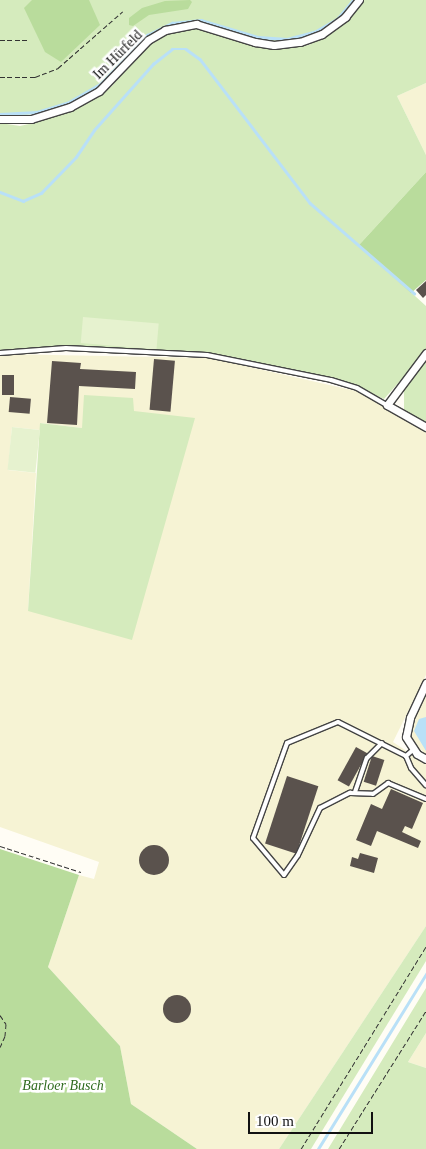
<!DOCTYPE html>
<meta charset="utf-8">
<style>
body{margin:0}
#map{position:relative;width:426px;height:1149px;overflow:hidden;background:#fffdf5;font-family:"Times New Roman",serif}
div>[style]{position:absolute}
[style*='--x']{left:calc(var(--x)*1px);top:calc(var(--y)*1px);width:calc(var(--w)*1px);rotate:calc(var(--a)*1deg)}
.farmland>*{inset:0;background:#f6f3d4}
.green>*{inset:0;background:#d5ebbd}
.forest>*{inset:0;background:#b9dc9c}
.pitch>*{inset:0;background:#e6f2cf;transform-origin:0 0}
.water>*{inset:0;background:#b9e0f7}
.stream>*{height:2.5px;margin:-1.25px;padding:0 1.25px;transform-origin:1.25px;border-radius:1.25px;background:#b9e0f7}
.building>*{inset:0;background:#5a524d;transform-origin:0 0}
.round{border-radius:50%}
.path>*{height:1px;margin-top:-0.5px;transform-origin:0;background:repeating-linear-gradient(90deg,#333 0 5px,transparent 0 7.5px)}
.roads{filter:drop-shadow(1px 0 #444) drop-shadow(-1px 0 #444) drop-shadow(0 1px #444) drop-shadow(0 -1px #444)}
.lane>*{height:4px;margin:-2px;padding:0 2px;transform-origin:2px;border-radius:2px;background:#fff}
.street>*{height:7px;margin:-3.5px;padding:0 3.5px;transform-origin:3.5px;border-radius:3.5px;background:#fff}
span{translate:-50% -50%;white-space:nowrap;text-align:center;line-height:1.15;-webkit-text-stroke:5px #fff;paint-order:stroke}
.street-label{font-size:14px;color:#111}
.park-label{font-size:14px;color:#2f6b1f;font-style:italic}
.scale{position:absolute;left:248px;top:1112px;width:125px;height:22px;box-sizing:border-box;border:2px solid #111;border-top:0;padding-left:6px;font-size:15px;line-height:18px;white-space:nowrap;color:#111;-webkit-text-stroke:4px #fff;paint-order:stroke}
</style>
<div id="map">
<div class="farmland">
<i style="clip-path:polygon(426px 83px,426px 155px,397px 96px)"></i>
<i style="clip-path:polygon(evenodd,0 354px,210px 358px,356px 391px,426px 429px,426px 675px,393px 742px,426px 764px,426px 926px,279px 1149px,197px 1149px,131px 1104px,120px 1046px,48px 967px,79px 875px,94px 879px,99px 862px,0 827px,0 354px,133px 398px,133px 411px,28px 611px,36px 473px,8px 470px,12px 427px,40px 430px,41px 423px,82px 428px,133px 398px)"></i>
<i style="clip-path:polygon(426px 693px,426px 755px,411px 739px,411px 726px)"></i>
<i style="clip-path:polygon(426px 1033px,426px 1068px,408px 1062px)"></i>
</div>
<div class="green">
<i style="clip-path:polygon(0 0,355px 0,330px 25px,288px 41px,263px 41px,198px 22px,166px 27px,145px 38px,116px 72px,77px 100px,48px 112px,19px 116px,0 116px)"></i>
<i style="clip-path:polygon(364px 0,426px 0,426px 83px,397px 96px,426px 155px,426px 172px,359px 245px,426px 306px,426px 424px,404px 412px,404px 390px,415px 376px,408px 372px,384px 399px,344px 381px,212px 353px,79px 346px,0 351px,0 123px,20px 126px,38px 122px,95px 98px,112px 86px,142px 48px,165px 33px,195px 27px,261px 47px,275px 49px,309px 45px,337px 29px)"></i>
<i style="clip-path:polygon(84px 395px,133px 398px,134px 411px,195px 418px,132px 640px,28px 611px,40px 423px,82px 428px)"></i>
<i style="clip-path:polygon(426px 926px,426px 961px,311px 1149px,279px 1149px)"></i>
<i style="clip-path:polygon(426px 988px,426px 1033px,408px 1062px,426px 1068px,426px 1149px,328px 1149px)"></i>
</div>
<div class="forest">
<i style="clip-path:polygon(32px 0,89px 0,100px 25px,61px 62px,45px 52px,24px 8px)"></i>
<i style="clip-path:polygon(190px 0,192px 2px,188px 9px,149px 15px,133px 26px,129px 25px,129px 18px,142px 8px,165px 1px)"></i>
<i style="clip-path:polygon(426px 172px,426px 280px,411px 293px,359px 245px)"></i>
<i style="clip-path:polygon(0 849px,79px 875px,48px 967px,120px 1046px,131px 1104px,197px 1149px,0 1149px)"></i>
</div>
<div class="pitch">
<i style="left:83px;top:317px;width:76px;height:26px;rotate:5deg"></i>
<i style="left:12px;top:427px;width:28px;height:43px;rotate:6deg"></i>
</div>
<div class="water">
<i style="clip-path:polygon(426px 717px,426px 751px,414px 731px,419px 719px)"></i>
</div>
<div class="stream">
<i style="--x:0;--y:114;--w:37;--a:-3"></i>
<i style="--x:37;--y:112;--w:31;--a:-17"></i>
<i style="--x:67;--y:103;--w:38;--a:-30"></i>
<i style="--x:100;--y:84;--w:68;--a:-46.2"></i>
<i style="--x:147;--y:35;--w:28;--a:-26"></i>
<i style="--x:172;--y:23;--w:29;--a:-6"></i>
<i style="--x:201;--y:20;--w:59;--a:16.6"></i>
<i style="--x:258;--y:37;--w:29;--a:4"></i>
<i style="--x:287;--y:39;--w:30;--a:-15"></i>
<i style="--x:316;--y:31;--w:24;--a:-30"></i>
<i style="--x:337;--y:19;--w:25;--a:-50"></i>
<i style="--x:0;--y:192;--w:25;--a:21"></i>
<i style="--x:23;--y:201;--w:20;--a:-24"></i>
<i style="--x:41;--y:193;--w:50;--a:-45.8"></i>
<i style="--x:76;--y:157;--w:32;--a:-56"></i>
<i style="--x:94;--y:130;--w:89;--a:-48.2"></i>
<i style="--x:153;--y:64;--w:24;--a:-38"></i>
<i style="--x:172;--y:49;--w:14;--a:0"></i>
<i style="--x:186;--y:49;--w:17;--a:36"></i>
<i style="--x:200;--y:59;--w:181;--a:52.6"></i>
<i style="--x:310;--y:203;--w:138;--a:40.9"></i>
<i style="--x:318;--y:1149;--w:206;--a:-58.3"></i>
</div>
<div class="building">
<i style="clip-path:polygon(426px 281px,426px 295px,423px 298px,416px 290px)"></i>
<i style="left:154px;top:359px;width:21px;height:51px;rotate:5deg"></i>
<i style="clip-path:polygon(52px 361px,81px 363px,80px 369px,136px 372px,135px 389px,79px 386px,77px 425px,47px 423px)"></i>
<i style="left:2px;top:375px;width:12px;height:20px"></i>
<i style="left:10px;top:397px;width:21px;height:15px;rotate:5deg"></i>
<i style="left:356px;top:747px;width:13px;height:38px;rotate:29deg"></i>
<i style="left:372px;top:756px;width:13px;height:27px;rotate:18deg"></i>
<i style="left:287px;top:776px;width:33px;height:71px;rotate:18deg"></i>
<i style="clip-path:polygon(391px 789px,423px 803px,412px 829px,405px 826px,402px 832px,421px 841px,418px 848px,377px 831px,371px 846px,356px 840px,371px 804px,382px 809px)"></i>
<i class="round" style="left:139px;top:845px;width:30px;height:30px"></i>
<i style="clip-path:polygon(360px 853px,378px 858px,374px 873px,350px 866px,352px 857px,358px 859px)"></i>
<i class="round" style="left:163px;top:995px;width:28px;height:28px"></i>
</div>
<div class="path">
<i style="--x:0;--y:40;--w:30;--a:0"></i>
<i style="--x:0;--y:77;--w:35;--a:0"></i>
<i style="--x:35;--y:77;--w:25;--a:-21"></i>
<i style="--x:58;--y:68;--w:86;--a:-41.2"></i>
<i style="--x:0;--y:846;--w:85;--a:17.8"></i>
<i style="--x:0;--y:1015;--w:11;--a:56"></i>
<i style="--x:6;--y:1024;--w:12;--a:95"></i>
<i style="--x:5;--y:1036;--w:12;--a:114"></i>
<i style="--x:301;--y:1149;--w:238;--a:-58.3"></i>
<i style="--x:339;--y:1149;--w:163;--a:-57.8"></i>
</div>
<div class="roads">
<div class="lane">
<i style="--x:0;--y:353;--w:66;--a:-4.3"></i>
<i style="--x:66;--y:348;--w:141;--a:2.8"></i>
<i style="--x:207;--y:355;--w:126;--a:11.4"></i>
<i style="--x:331;--y:380;--w:27;--a:17"></i>
<i style="--x:357;--y:388;--w:34;--a:30"></i>
<i style="--x:414;--y:749;--w:11;--a:139"></i>
<i style="--x:406;--y:756;--w:76;--a:-153.4"></i>
<i style="--x:338;--y:722;--w:55;--a:157.6"></i>
<i style="--x:287;--y:743;--w:101;--a:109.7"></i>
<i style="--x:253;--y:838;--w:48;--a:50"></i>
<i style="--x:284;--y:875;--w:24;--a:-55"></i>
<i style="--x:298;--y:855;--w:52;--a:-64.9"></i>
<i style="--x:320;--y:808;--w:34;--a:-27"></i>
<i style="--x:350;--y:793;--w:23;--a:2"></i>
<i style="--x:373;--y:794;--w:19;--a:-36"></i>
<i style="--x:388;--y:783;--w:41;--a:22.8"></i>
<i style="--x:406;--y:756;--w:13;--a:67"></i>
<i style="--x:411;--y:768;--w:23;--a:49"></i>
<i style="--x:355;--y:792;--w:36;--a:-71"></i>
<i style="--x:367;--y:758;--w:21;--a:-45"></i>
</div>
<div class="street">
<i style="--x:0;--y:119;--w:31;--a:0"></i>
<i style="--x:31;--y:119;--w:41;--a:-17.1"></i>
<i style="--x:70;--y:107;--w:33;--a:-29"></i>
<i style="--x:99;--y:91;--w:71;--a:-46.1"></i>
<i style="--x:148;--y:40;--w:20;--a:-30"></i>
<i style="--x:165;--y:30;--w:32;--a:-11"></i>
<i style="--x:196;--y:24;--w:62;--a:17"></i>
<i style="--x:255;--y:42;--w:19;--a:9"></i>
<i style="--x:274;--y:45;--w:26;--a:-7"></i>
<i style="--x:300;--y:42;--w:23;--a:-20"></i>
<i style="--x:322;--y:34;--w:29;--a:-36"></i>
<i style="--x:345;--y:17;--w:22;--a:-51"></i>
<i style="--x:426;--y:353;--w:65;--a:126.9"></i>
<i style="--x:387;--y:405;--w:45;--a:29.4"></i>
<i style="--x:426;--y:683;--w:38;--a:115"></i>
<i style="--x:410;--y:718;--w:19;--a:102"></i>
<i style="--x:406;--y:737;--w:20;--a:57"></i>
<i style="--x:417;--y:754;--w:10;--a:29"></i>
</div>
</div>
<div class="street-label">
<span style="left:118px;top:55px;rotate:-45deg">Im Hürfeld</span>
</div>
<div class="park-label">
<span style="left:63px;top:1086px">Barloer Busch</span>
</div>
<div class="scale">100 m</div>
</div>
